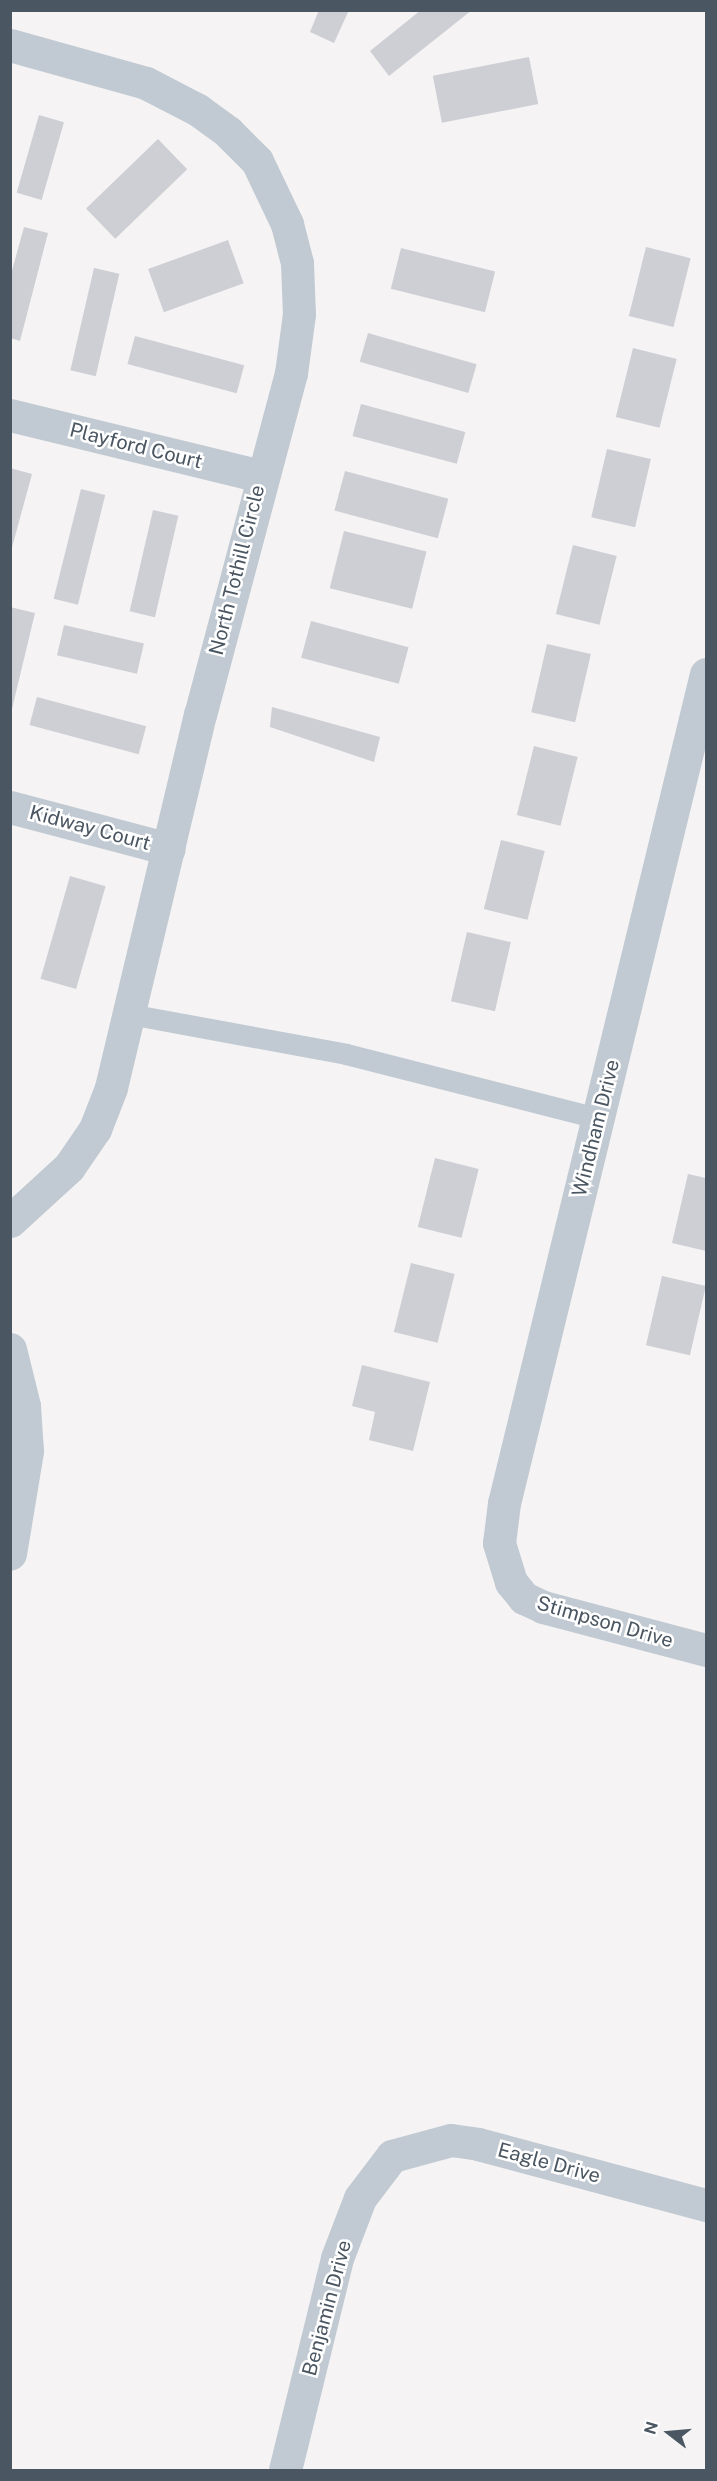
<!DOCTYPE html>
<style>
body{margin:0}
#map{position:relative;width:717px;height:2481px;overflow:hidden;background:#f5f3f3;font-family:"Public Sans",sans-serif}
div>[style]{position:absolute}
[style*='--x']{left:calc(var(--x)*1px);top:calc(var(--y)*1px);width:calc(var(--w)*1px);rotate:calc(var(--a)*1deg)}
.building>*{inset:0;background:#cdcfd5;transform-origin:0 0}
.lane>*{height:21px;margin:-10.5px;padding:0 10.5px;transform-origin:10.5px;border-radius:10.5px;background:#c1cad2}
.street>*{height:33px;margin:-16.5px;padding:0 16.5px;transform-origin:16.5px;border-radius:16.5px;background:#c1cad2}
span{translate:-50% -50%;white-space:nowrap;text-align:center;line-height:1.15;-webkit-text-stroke:5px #fff;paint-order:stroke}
.street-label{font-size:20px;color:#4a5661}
.frame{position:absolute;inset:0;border:12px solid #4a5661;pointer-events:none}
.north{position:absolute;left:639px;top:2403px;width:60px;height:60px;-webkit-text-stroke:4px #fff;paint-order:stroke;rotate:286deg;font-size:16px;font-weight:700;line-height:24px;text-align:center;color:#4a5661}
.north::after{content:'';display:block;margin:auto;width:21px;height:27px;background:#4a5661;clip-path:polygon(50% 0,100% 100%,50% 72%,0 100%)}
</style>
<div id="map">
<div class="building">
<i style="clip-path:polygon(319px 10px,349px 10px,334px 43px,310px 32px)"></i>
<i style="clip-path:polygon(421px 10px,472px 10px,389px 76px,370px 51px)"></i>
<i style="left:529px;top:57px;width:48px;height:98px;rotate:79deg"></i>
<i style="left:39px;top:115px;width:26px;height:81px;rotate:16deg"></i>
<i style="left:158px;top:139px;width:42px;height:100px;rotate:46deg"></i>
<i style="clip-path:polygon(24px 227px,48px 233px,20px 341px,10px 338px,10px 278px)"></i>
<i style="left:228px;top:240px;width:46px;height:85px;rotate:70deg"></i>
<i style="left:646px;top:247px;width:46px;height:71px;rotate:14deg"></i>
<i style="left:401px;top:248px;width:97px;height:42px;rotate:14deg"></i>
<i style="left:94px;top:268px;width:26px;height:105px;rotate:13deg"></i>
<i style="left:368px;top:333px;width:113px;height:30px;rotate:16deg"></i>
<i style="left:135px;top:336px;width:113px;height:29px;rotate:15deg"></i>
<i style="left:633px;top:348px;width:45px;height:71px;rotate:14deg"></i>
<i style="left:361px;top:404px;width:108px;height:33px;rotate:15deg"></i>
<i style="left:607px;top:449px;width:45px;height:70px;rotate:13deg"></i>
<i style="clip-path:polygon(10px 468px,32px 474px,11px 551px,10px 551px)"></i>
<i style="left:345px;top:471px;width:107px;height:41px;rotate:15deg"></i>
<i style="left:81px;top:489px;width:25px;height:113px;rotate:14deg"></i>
<i style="left:153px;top:510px;width:26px;height:104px;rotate:13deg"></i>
<i style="left:344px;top:531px;width:85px;height:59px;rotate:14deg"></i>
<i style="left:573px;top:545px;width:45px;height:71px;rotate:14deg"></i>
<i style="clip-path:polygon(10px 607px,35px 613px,11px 713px,10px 713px)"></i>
<i style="left:311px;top:621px;width:101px;height:38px;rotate:15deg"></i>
<i style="left:64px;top:625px;width:82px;height:31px;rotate:13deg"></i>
<i style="left:547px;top:644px;width:45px;height:70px;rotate:13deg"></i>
<i style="left:37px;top:697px;width:113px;height:29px;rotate:15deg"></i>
<i style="clip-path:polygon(272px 707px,380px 737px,374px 762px,270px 727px)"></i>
<i style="left:534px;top:746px;width:45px;height:71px;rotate:14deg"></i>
<i style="left:501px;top:840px;width:45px;height:71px;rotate:14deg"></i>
<i style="left:70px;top:876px;width:37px;height:107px;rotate:16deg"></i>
<i style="left:467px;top:932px;width:45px;height:71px;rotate:13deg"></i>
<i style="left:435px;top:1158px;width:45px;height:71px;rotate:14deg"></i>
<i style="clip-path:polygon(688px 1174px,706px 1178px,706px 1251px,672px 1243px)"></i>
<i style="left:411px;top:1263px;width:45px;height:71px;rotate:14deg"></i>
<i style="left:662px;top:1276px;width:45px;height:71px;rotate:13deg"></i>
<i style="clip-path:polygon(362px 1365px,430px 1382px,413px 1451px,369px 1440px,375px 1412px,352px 1406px)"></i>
</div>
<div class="lane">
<i style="--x:129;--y:1014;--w:221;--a:10.4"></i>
<i style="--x:346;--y:1054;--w:260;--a:14.3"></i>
</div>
<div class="street">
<i style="--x:10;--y:45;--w:141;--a:15.6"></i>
<i style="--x:146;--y:83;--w:59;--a:27.4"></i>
<i style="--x:198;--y:110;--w:37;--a:36"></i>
<i style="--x:228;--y:132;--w:41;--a:45"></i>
<i style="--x:257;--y:161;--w:70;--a:64.5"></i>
<i style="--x:287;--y:224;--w:40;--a:75.6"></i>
<i style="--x:297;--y:263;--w:51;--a:87.8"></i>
<i style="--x:299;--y:314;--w:60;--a:97.7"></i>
<i style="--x:291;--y:373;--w:353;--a:104.9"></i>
<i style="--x:200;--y:714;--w:384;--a:103.4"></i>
<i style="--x:111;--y:1088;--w:44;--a:111.3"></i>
<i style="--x:95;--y:1129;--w:46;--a:124.4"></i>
<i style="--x:69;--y:1167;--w:80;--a:137.5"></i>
<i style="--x:10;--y:415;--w:258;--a:13.7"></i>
<i style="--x:706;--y:674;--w:853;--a:103.69"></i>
<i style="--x:504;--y:1503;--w:40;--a:97.1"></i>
<i style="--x:499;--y:1543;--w:41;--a:72.9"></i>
<i style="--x:511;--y:1582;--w:21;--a:51"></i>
<i style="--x:524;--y:1598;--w:21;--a:25"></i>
<i style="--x:543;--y:1607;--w:169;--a:14.8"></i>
<i style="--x:10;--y:807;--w:164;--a:14.8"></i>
<i style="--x:10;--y:1349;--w:59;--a:76.2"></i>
<i style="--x:24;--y:1406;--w:45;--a:86.2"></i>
<i style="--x:27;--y:1451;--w:104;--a:99.4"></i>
<i style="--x:285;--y:2470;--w:218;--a:-76.2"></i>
<i style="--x:337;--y:2258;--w:64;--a:-69"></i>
<i style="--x:360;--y:2198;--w:53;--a:-52.7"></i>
<i style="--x:392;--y:2156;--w:61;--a:-15.2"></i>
<i style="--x:451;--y:2140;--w:27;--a:8"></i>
<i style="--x:478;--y:2144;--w:236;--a:15"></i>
</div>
<div class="street-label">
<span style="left:136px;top:446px;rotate:14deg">Playford Court</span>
<span style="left:237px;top:570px;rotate:-76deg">North Tothill Circle</span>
<span style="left:90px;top:828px;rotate:15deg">Kidway Court</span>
<span style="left:596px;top:1128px;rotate:-76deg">Windham Drive</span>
<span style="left:605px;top:1622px;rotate:16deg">Stimpson Drive</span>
<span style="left:549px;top:2163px;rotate:15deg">Eagle Drive</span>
<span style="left:327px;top:2308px;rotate:-75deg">Benjamin Drive</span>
</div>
<div class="frame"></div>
<div class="north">N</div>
</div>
